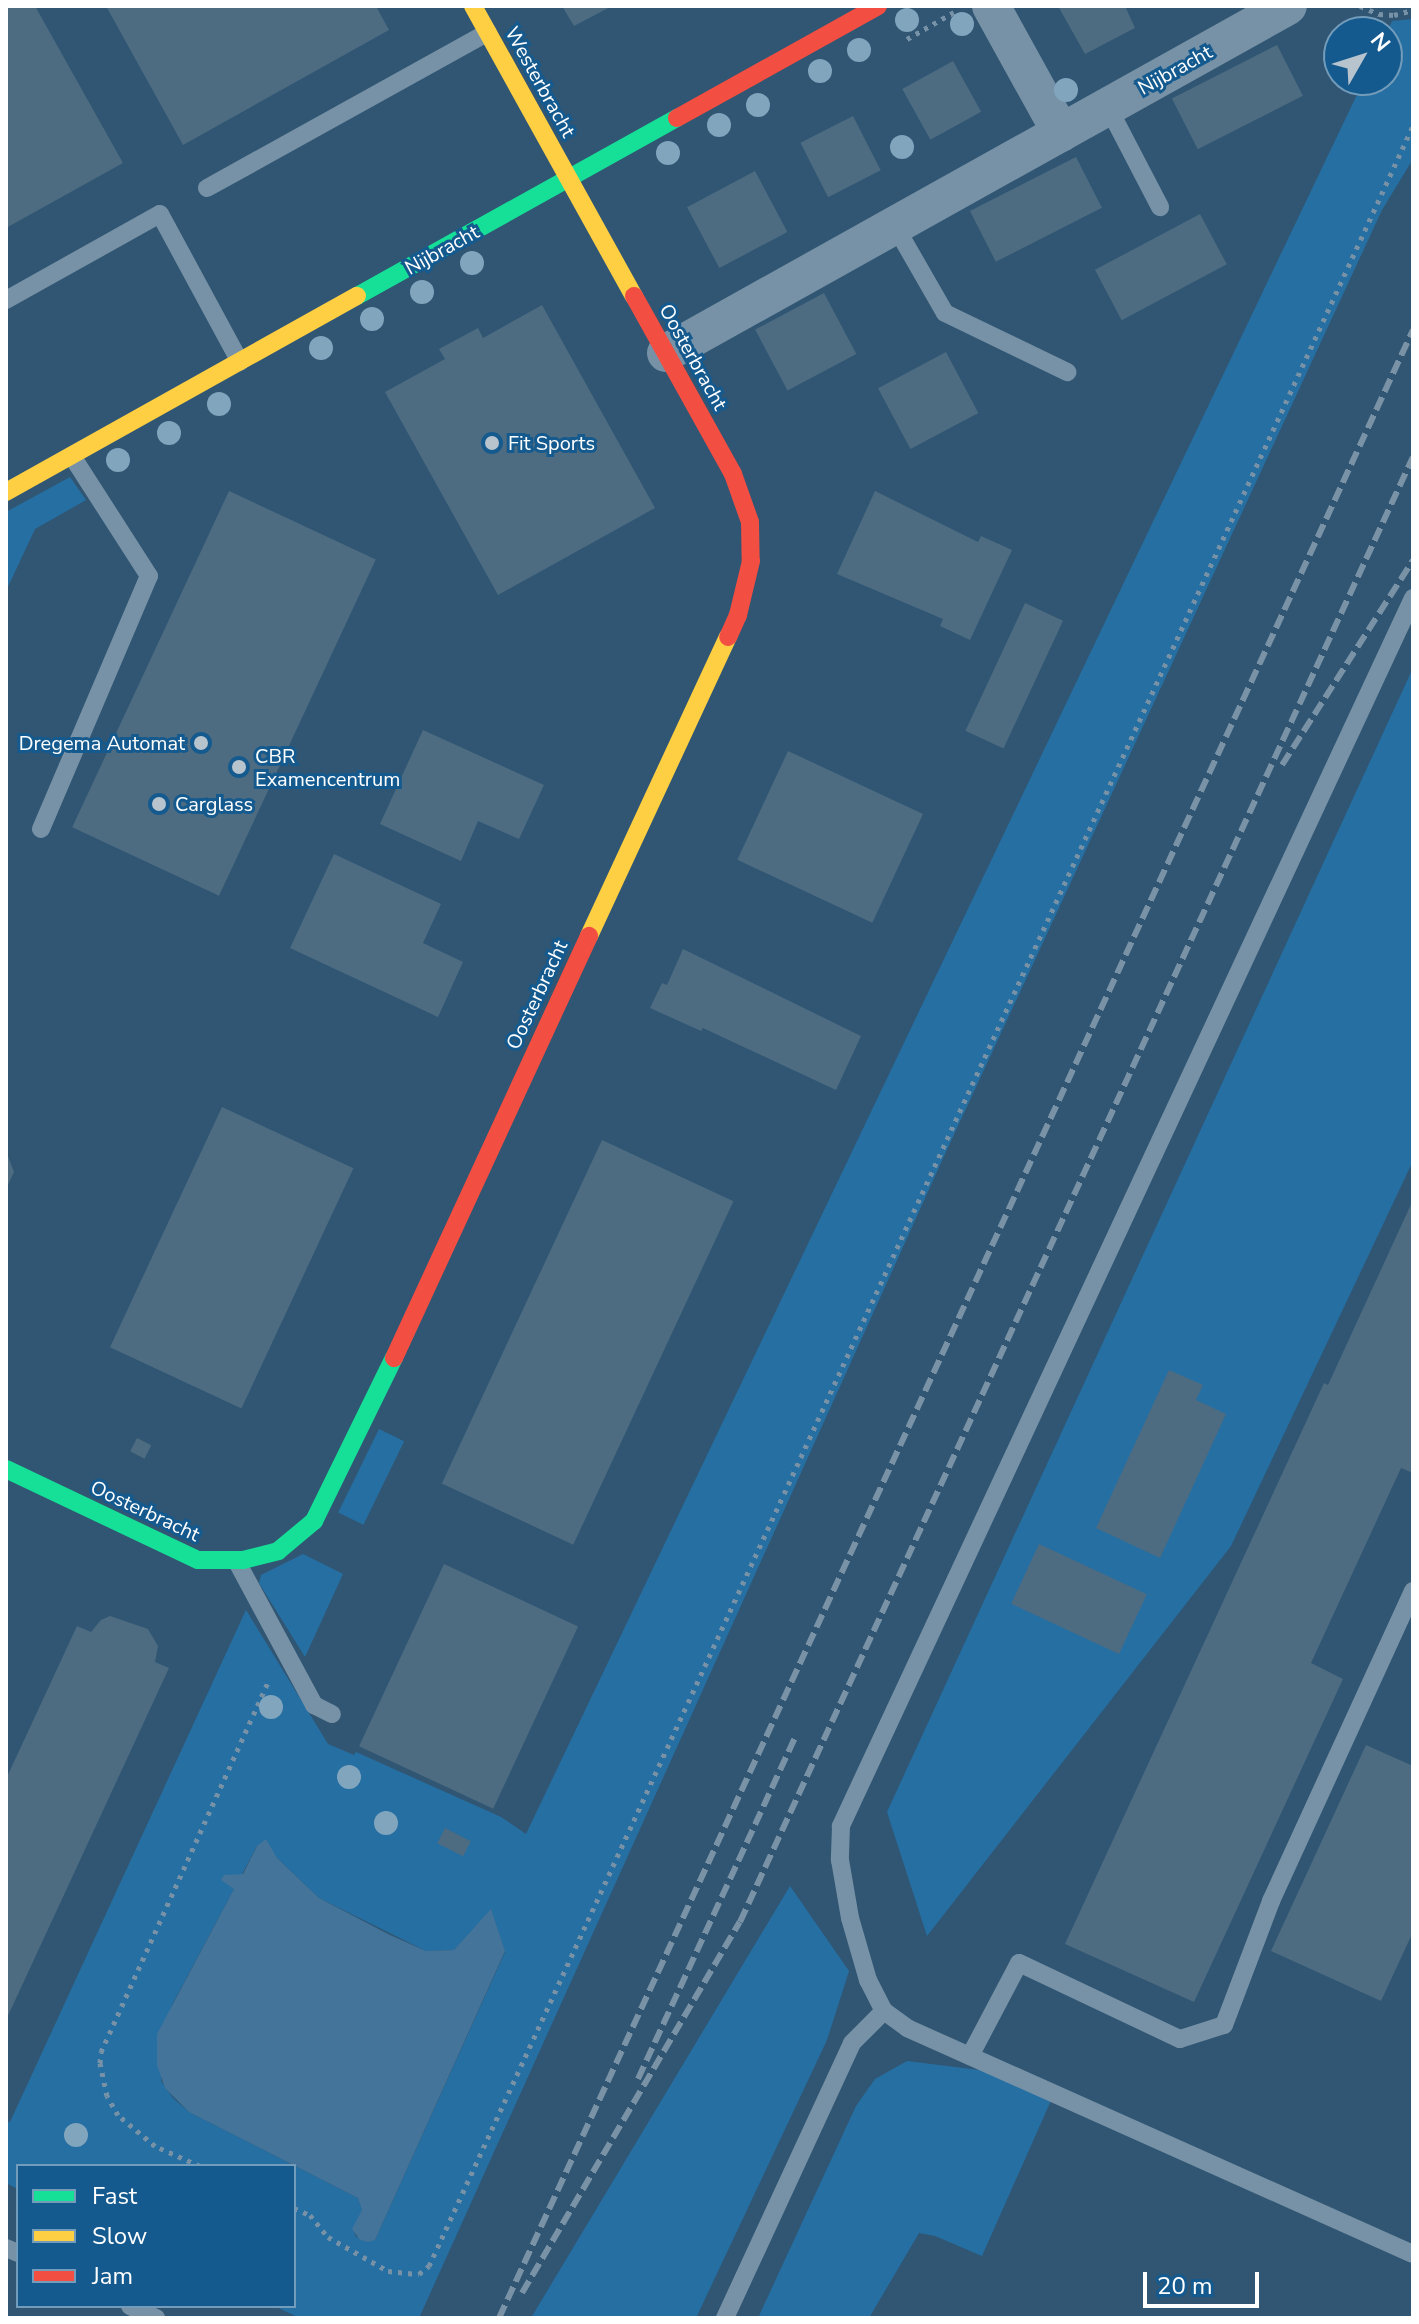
<!DOCTYPE html>
<style>
body{margin:0}
#map{position:relative;width:1419px;height:2324px;overflow:hidden;background:#305673;font-family:"Nunito Sans",sans-serif}
div>[style]{position:absolute}
[style*='--x']{left:calc(var(--x)*1px);top:calc(var(--y)*1px);width:calc(var(--w)*1px);rotate:calc(var(--a)*1deg)}
.green>*{inset:0;background:#266fa3;transform-origin:0 0}
.water>*{inset:0;background:#447499}
.building>*{inset:0;background:#4d6c82;transform-origin:0 0}
.path>*{height:5px;margin-top:-2.5px;transform-origin:0;background:repeating-linear-gradient(90deg,#7792a6 0 4px,transparent 0 10px)}
.lane>*{height:18px;margin:-9px;padding:0 9px;transform-origin:9px;border-radius:9px;background:#7792a6}
.street>*{height:38px;margin:-19px;padding:0 19px;transform-origin:19px;border-radius:19px;background:#7792a6}
.fast>*{height:18px;margin:-9px;padding:0 9px;transform-origin:9px;border-radius:9px;background:#16e098}
.slow>*{height:18px;margin:-9px;padding:0 9px;transform-origin:9px;border-radius:9px;background:#ffcf43}
.jam>*{height:18px;margin:-9px;padding:0 9px;transform-origin:9px;border-radius:9px;background:#f24e42}
.rail>*{height:6px;margin-top:-3px;transform-origin:0;background:repeating-linear-gradient(90deg,#7992a6 0 14px,transparent 0 20px)}
.trees>*{width:24px;height:24px;margin:-12px;border-radius:50%;background:#82a5be}
.dots>*{width:22px;height:22px;translate:-50% -50%;box-sizing:border-box;border:4px solid #155a8e;border-radius:50%}
span{translate:-50% -50%;white-space:nowrap;text-align:center;line-height:1.15;-webkit-text-stroke:6px #155a8e;paint-order:stroke}
.street-label{font-size:20px;color:#fff}
.poi-label{font-size:20px;color:#fff}
.left{translate:0 -50%;text-align:left}
.right{translate:-100% -50%;text-align:right}
.frame{position:absolute;inset:0;border:8px solid #fff;pointer-events:none}
.legend{position:absolute;left:16px;top:2164px;width:280px;height:144px;box-sizing:border-box;background:#155a8e;border:2px solid #739cbb;margin:0;padding:10px 14px;list-style:none;font-size:24px;color:#fff}
.legend li{display:flex;align-items:center;gap:16px;height:40px}
.legend b{width:40px;border:2px solid #739cbb}
.north{position:absolute;left:1323px;top:16px;width:80px;height:80px;box-sizing:border-box;background:#155a8e;border:2px solid #739cbb;border-radius:50%;rotate:51deg;font-size:22px;font-weight:700;line-height:32px;text-align:center;color:#fff}
.north::after{content:'';display:block;margin:auto;width:28px;height:36px;background:#b7c4ce;clip-path:polygon(50% 0,100% 100%,50% 72%,0 100%)}
.scale{position:absolute;left:1143px;top:2272px;width:116px;height:36px;box-sizing:border-box;border:4px solid #fff;border-top:0;padding-left:10px;font-size:24px;line-height:28px;white-space:nowrap;color:#fff;-webkit-text-stroke:6px #155a8e;paint-order:stroke}
</style>
<div id="map">
<div class="green">
<i style="clip-path:polygon(evenodd,1413px 19px,1413px 159px,1382px 210px,945px 1154px,419px 2318px,300px 2318px,274px 2306px,294px 2306px,294px 2166px,18px 2166px,18px 2189px,6px 2183px,6px 2121px,10px 2122px,246px 1610px,328px 1744px,354px 1755px,356px 1752px,501px 1817px,526px 1834px,1364px 80px,1387px 80px,1387px 32px,1392px 21px,1413px 19px,257px 1846px,277px 1858px,319px 1898px,426px 1951px,454px 1950px,491px 1910px,505px 1952px,375px 2240px,356px 2237px,354px 2232px,362px 2210px,358px 2198px,189px 2112px,173px 2098px,161px 2081px,172px 2005px,257px 1846px)"></i>
<i style="clip-path:polygon(70px 477px,86px 500px,35px 529px,6px 591px,6px 512px)"></i>
<i style="clip-path:polygon(1413px 668px,1413px 1161px,1231px 1546px,927px 1936px,887px 1812px)"></i>
<i style="left:379px;top:1429px;width:28px;height:93px;rotate:26deg"></i>
<i style="clip-path:polygon(303px 1554px,343px 1574px,305px 1657px,259px 1583px,261px 1575px)"></i>
<i style="clip-path:polygon(790px 1886px,849px 1971px,827px 2040px,696px 2318px,531px 2318px)"></i>
<i style="clip-path:polygon(907px 2061px,995px 2072px,1053px 2096px,982px 2256px,935px 2236px,919px 2233px,869px 2318px,758px 2318px,856px 2106px,875px 2079px)"></i>
</div>
<div class="water">
<i style="clip-path:polygon(266px 1839px,277px 1858px,319px 1898px,390px 1935px,426px 1951px,454px 1950px,491px 1909px,505px 1951px,375px 2240px,368px 2242px,360px 2240px,352px 2229px,362px 2210px,358px 2198px,189px 2112px,165px 2088px,157px 2065px,157px 2034px,234px 1889px,221px 1880px,224px 1875px,243px 1874px,257px 1846px)"></i>
</div>
<div class="building">
<i style="clip-path:polygon(6px 6px,35px 6px,123px 163px,6px 228px)"></i>
<i style="clip-path:polygon(106px 6px,376px 6px,389px 30px,183px 145px)"></i>
<i style="clip-path:polygon(562px 6px,612px 6px,574px 26px)"></i>
<i style="clip-path:polygon(1058px 6px,1125px 6px,1135px 28px,1085px 54px)"></i>
<i style="left:1277px;top:45px;width:57px;height:118px;rotate:63deg"></i>
<i style="left:953px;top:61px;width:58px;height:58px;rotate:61deg"></i>
<i style="left:853px;top:116px;width:61px;height:59px;rotate:63deg"></i>
<i style="left:1076px;top:157px;width:57px;height:119px;rotate:63deg"></i>
<i style="left:755px;top:171px;width:69px;height:77px;rotate:62deg"></i>
<i style="left:1200px;top:214px;width:57px;height:119px;rotate:62deg"></i>
<i style="left:824px;top:293px;width:69px;height:78px;rotate:62deg"></i>
<i style="clip-path:polygon(542px 305px,655px 508px,498px 595px,385px 392px,445px 359px,439px 349px,478px 328px,483px 338px)"></i>
<i style="left:946px;top:352px;width:69px;height:77px;rotate:62deg"></i>
<i style="left:229px;top:491px;width:162px;height:371px;rotate:25deg"></i>
<i style="clip-path:polygon(875px 491px,978px 542px,981px 536px,1012px 550px,970px 640px,940px 626px,943px 619px,837px 574px)"></i>
<i style="left:1025px;top:603px;width:42px;height:141px;rotate:25deg"></i>
<i style="clip-path:polygon(423px 730px,544px 785px,519px 839px,478px 821px,461px 861px,380px 824px)"></i>
<i style="left:788px;top:751px;width:149px;height:120px;rotate:25deg"></i>
<i style="clip-path:polygon(334px 854px,441px 904px,423px 943px,463px 962px,438px 1017px,290px 948px)"></i>
<i style="clip-path:polygon(683px 949px,861px 1036px,836px 1090px,703px 1028px,701px 1031px,650px 1008px,662px 983px,667px 985px)"></i>
<i style="left:222px;top:1107px;width:145px;height:265px;rotate:25deg"></i>
<i style="left:602px;top:1140px;width:145px;height:379px;rotate:25deg"></i>
<i style="clip-path:polygon(6px 1151px,14px 1172px,6px 1189px)"></i>
<i style="clip-path:polygon(1413px 1200px,1413px 1473px,1401px 1468px,1311px 1663px,1343px 1679px,1194px 2002px,1065px 1944px,1324px 1383px,1328px 1385px)"></i>
<i style="clip-path:polygon(1169px 1370px,1203px 1385px,1196px 1400px,1226px 1414px,1160px 1558px,1096px 1528px)"></i>
<i style="left:137px;top:1438px;width:16px;height:15px;rotate:27deg"></i>
<i style="left:1039px;top:1544px;width:119px;height:66px;rotate:25deg"></i>
<i style="left:444px;top:1564px;width:148px;height:201px;rotate:25deg"></i>
<i style="clip-path:polygon(110px 1616px,148px 1629px,158px 1646px,155px 1662px,169px 1668px,6px 2020px,6px 1779px,77px 1626px,91px 1632px,101px 1620px)"></i>
<i style="clip-path:polygon(1366px 1745px,1413px 1766px,1413px 1932px,1381px 2001px,1271px 1951px)"></i>
<i style="left:445px;top:1828px;width:29px;height:17px;rotate:27deg"></i>
</div>
<div class="path">
<i style="--x:1360;--y:6;--w:21;--a:23"></i>
<i style="--x:1379;--y:14;--w:15;--a:4"></i>
<i style="--x:1394;--y:15;--w:20;--a:-15"></i>
<i style="--x:907;--y:39;--w:54;--a:-29.9"></i>
<i style="--x:200;--y:2166;--w:49;--a:-156"></i>
<i style="--x:155;--y:2146;--w:48;--a:-140"></i>
<i style="--x:118;--y:2115;--w:22;--a:-120"></i>
<i style="--x:107;--y:2096;--w:34;--a:-102"></i>
<i style="--x:100;--y:2063;--w:11;--a:-85"></i>
<i style="--x:101;--y:2052;--w:406;--a:-65.7"></i>
<i style="--x:294;--y:2208;--w:17;--a:24"></i>
<i style="--x:310;--y:2215;--w:28;--a:51"></i>
<i style="--x:328;--y:2237;--w:69;--a:29.5"></i>
<i style="--x:388;--y:2271;--w:31;--a:6"></i>
<i style="--x:419;--y:2274;--w:13;--a:-39"></i>
<i style="--x:429;--y:2266;--w:2355;--a:-65.31"></i>
</div>
<div class="lane">
<i style="--x:1108;--y:107;--w:113;--a:62.5"></i>
<i style="--x:207;--y:188;--w:321;--a:-29"></i>
<i style="--x:895;--y:226;--w:100;--a:60.1"></i>
<i style="--x:945;--y:313;--w:136;--a:25.8"></i>
<i style="--x:6;--y:300;--w:176;--a:-29.2"></i>
<i style="--x:160;--y:214;--w:168;--a:61.6"></i>
<i style="--x:1413;--y:598;--w:1355;--a:114.98"></i>
<i style="--x:841;--y:1826;--w:34;--a:92"></i>
<i style="--x:840;--y:1860;--w:59;--a:80.2"></i>
<i style="--x:850;--y:1918;--w:65;--a:73.8"></i>
<i style="--x:868;--y:1980;--w:35;--a:63"></i>
<i style="--x:884;--y:2011;--w:29;--a:36"></i>
<i style="--x:907;--y:2028;--w:554;--a:24.07"></i>
<i style="--x:41;--y:829;--w:275;--a:-66.9"></i>
<i style="--x:149;--y:576;--w:143;--a:-122.7"></i>
<i style="--x:236;--y:1560;--w:165;--a:61.7"></i>
<i style="--x:314;--y:1705;--w:20;--a:27"></i>
<i style="--x:970;--y:2056;--w:105;--a:-62.2"></i>
<i style="--x:1019;--y:1963;--w:178;--a:25.3"></i>
<i style="--x:1180;--y:2039;--w:46;--a:-17.7"></i>
<i style="--x:1224;--y:2025;--w:133;--a:-69.2"></i>
<i style="--x:1271;--y:1901;--w:341;--a:-65.4"></i>
<i style="--x:6;--y:2248;--w:13;--a:23"></i>
<i style="--x:130;--y:2306;--w:29;--a:25"></i>
<i style="--x:725;--y:2318;--w:303;--a:-65.2"></i>
<i style="--x:852;--y:2043;--w:45;--a:-45"></i>
</div>
<div class="street">
<i style="--x:991;--y:6;--w:145;--a:61.1"></i>
<i style="--x:666;--y:353;--w:712;--a:-29.16"></i>
</div>
<div class="fast">
<i style="--x:357;--y:296;--w:366;--a:-29.1"></i>
<i style="--x:6;--y:1469;--w:212;--a:25.4"></i>
<i style="--x:198;--y:1560;--w:45;--a:0"></i>
<i style="--x:243;--y:1560;--w:36;--a:-14"></i>
<i style="--x:278;--y:1551;--w:47;--a:-39.8"></i>
<i style="--x:314;--y:1521;--w:182;--a:-63.9"></i>
</div>
<div class="slow">
<i style="--x:473;--y:6;--w:332;--a:61"></i>
<i style="--x:6;--y:492;--w:402;--a:-29.2"></i>
<i style="--x:589;--y:936;--w:330;--a:-65.1"></i>
</div>
<div class="jam">
<i style="--x:677;--y:118;--w:230;--a:-29.1"></i>
<i style="--x:634;--y:296;--w:204;--a:60.9"></i>
<i style="--x:733;--y:474;--w:51;--a:70.5"></i>
<i style="--x:750;--y:522;--w:39;--a:89"></i>
<i style="--x:751;--y:561;--w:56;--a:103.5"></i>
<i style="--x:738;--y:615;--w:24;--a:114"></i>
<i style="--x:394;--y:1358;--w:465;--a:-65.2"></i>
</div>
<div class="rail">
<i style="--x:1282;--y:765;--w:243;--a:-57.4"></i>
<i style="--x:638;--y:2079;--w:375;--a:-65.3"></i>
<i style="--x:522;--y:2293;--w:430;--a:-59.6"></i>
<i style="--x:740;--y:1922;--w:1612;--a:-65.33"></i>
<i style="--x:499;--y:2318;--w:2188;--a:-65.31"></i>
</div>
<div class="trees">
<i style="left:907px;top:20px"></i>
<i style="left:962px;top:24px"></i>
<i style="left:859px;top:50px"></i>
<i style="left:820px;top:71px"></i>
<i style="left:1066px;top:90px"></i>
<i style="left:758px;top:105px"></i>
<i style="left:719px;top:125px"></i>
<i style="left:902px;top:147px"></i>
<i style="left:668px;top:153px"></i>
<i style="left:472px;top:263px"></i>
<i style="left:422px;top:292px"></i>
<i style="left:372px;top:319px"></i>
<i style="left:321px;top:348px"></i>
<i style="left:219px;top:404px"></i>
<i style="left:169px;top:433px"></i>
<i style="left:118px;top:460px"></i>
<i style="left:271px;top:1707px"></i>
<i style="left:349px;top:1777px"></i>
<i style="left:386px;top:1823px"></i>
<i style="left:76px;top:2135px"></i>
</div>
<div class="dots">
<i style="left:492px;top:443px;background:#b7c4ce"></i>
<i style="left:201px;top:743px;background:#b7c4ce"></i>
<i style="left:239px;top:767px;background:#b7c4ce"></i>
<i style="left:159px;top:804px;background:#b7c4ce"></i>
</div>
<div class="street-label">
<span style="left:1175px;top:70px;rotate:-29deg">Nijbracht</span>
<span style="left:540px;top:82px;rotate:61deg">Westerbracht</span>
<span style="left:442px;top:250px;rotate:-29deg">Nijbracht</span>
<span style="left:693px;top:357px;rotate:61deg">Oosterbracht</span>
<span style="left:537px;top:995px;rotate:-65deg">Oosterbracht</span>
<span style="left:145px;top:1511px;rotate:25deg">Oosterbracht</span>
</div>
<div class="poi-label">
<span class="left" style="left:508px;top:443px">Fit Sports</span>
<span class="right" style="left:185px;top:743px">Dregema Automat</span>
<span class="left" style="left:255px;top:768px">CBR<br>Examencentrum</span>
<span class="left" style="left:175px;top:804px">Carglass</span>
</div>
<div class="frame"></div>
<ul class="legend">
<li><b style="height:10px;background:#16e098"></b>Fast</li>
<li><b style="height:10px;background:#ffcf43"></b>Slow</li>
<li><b style="height:10px;background:#f24e42"></b>Jam</li>
</ul>
<div class="north">N</div>
<div class="scale">20 m</div>
</div>
